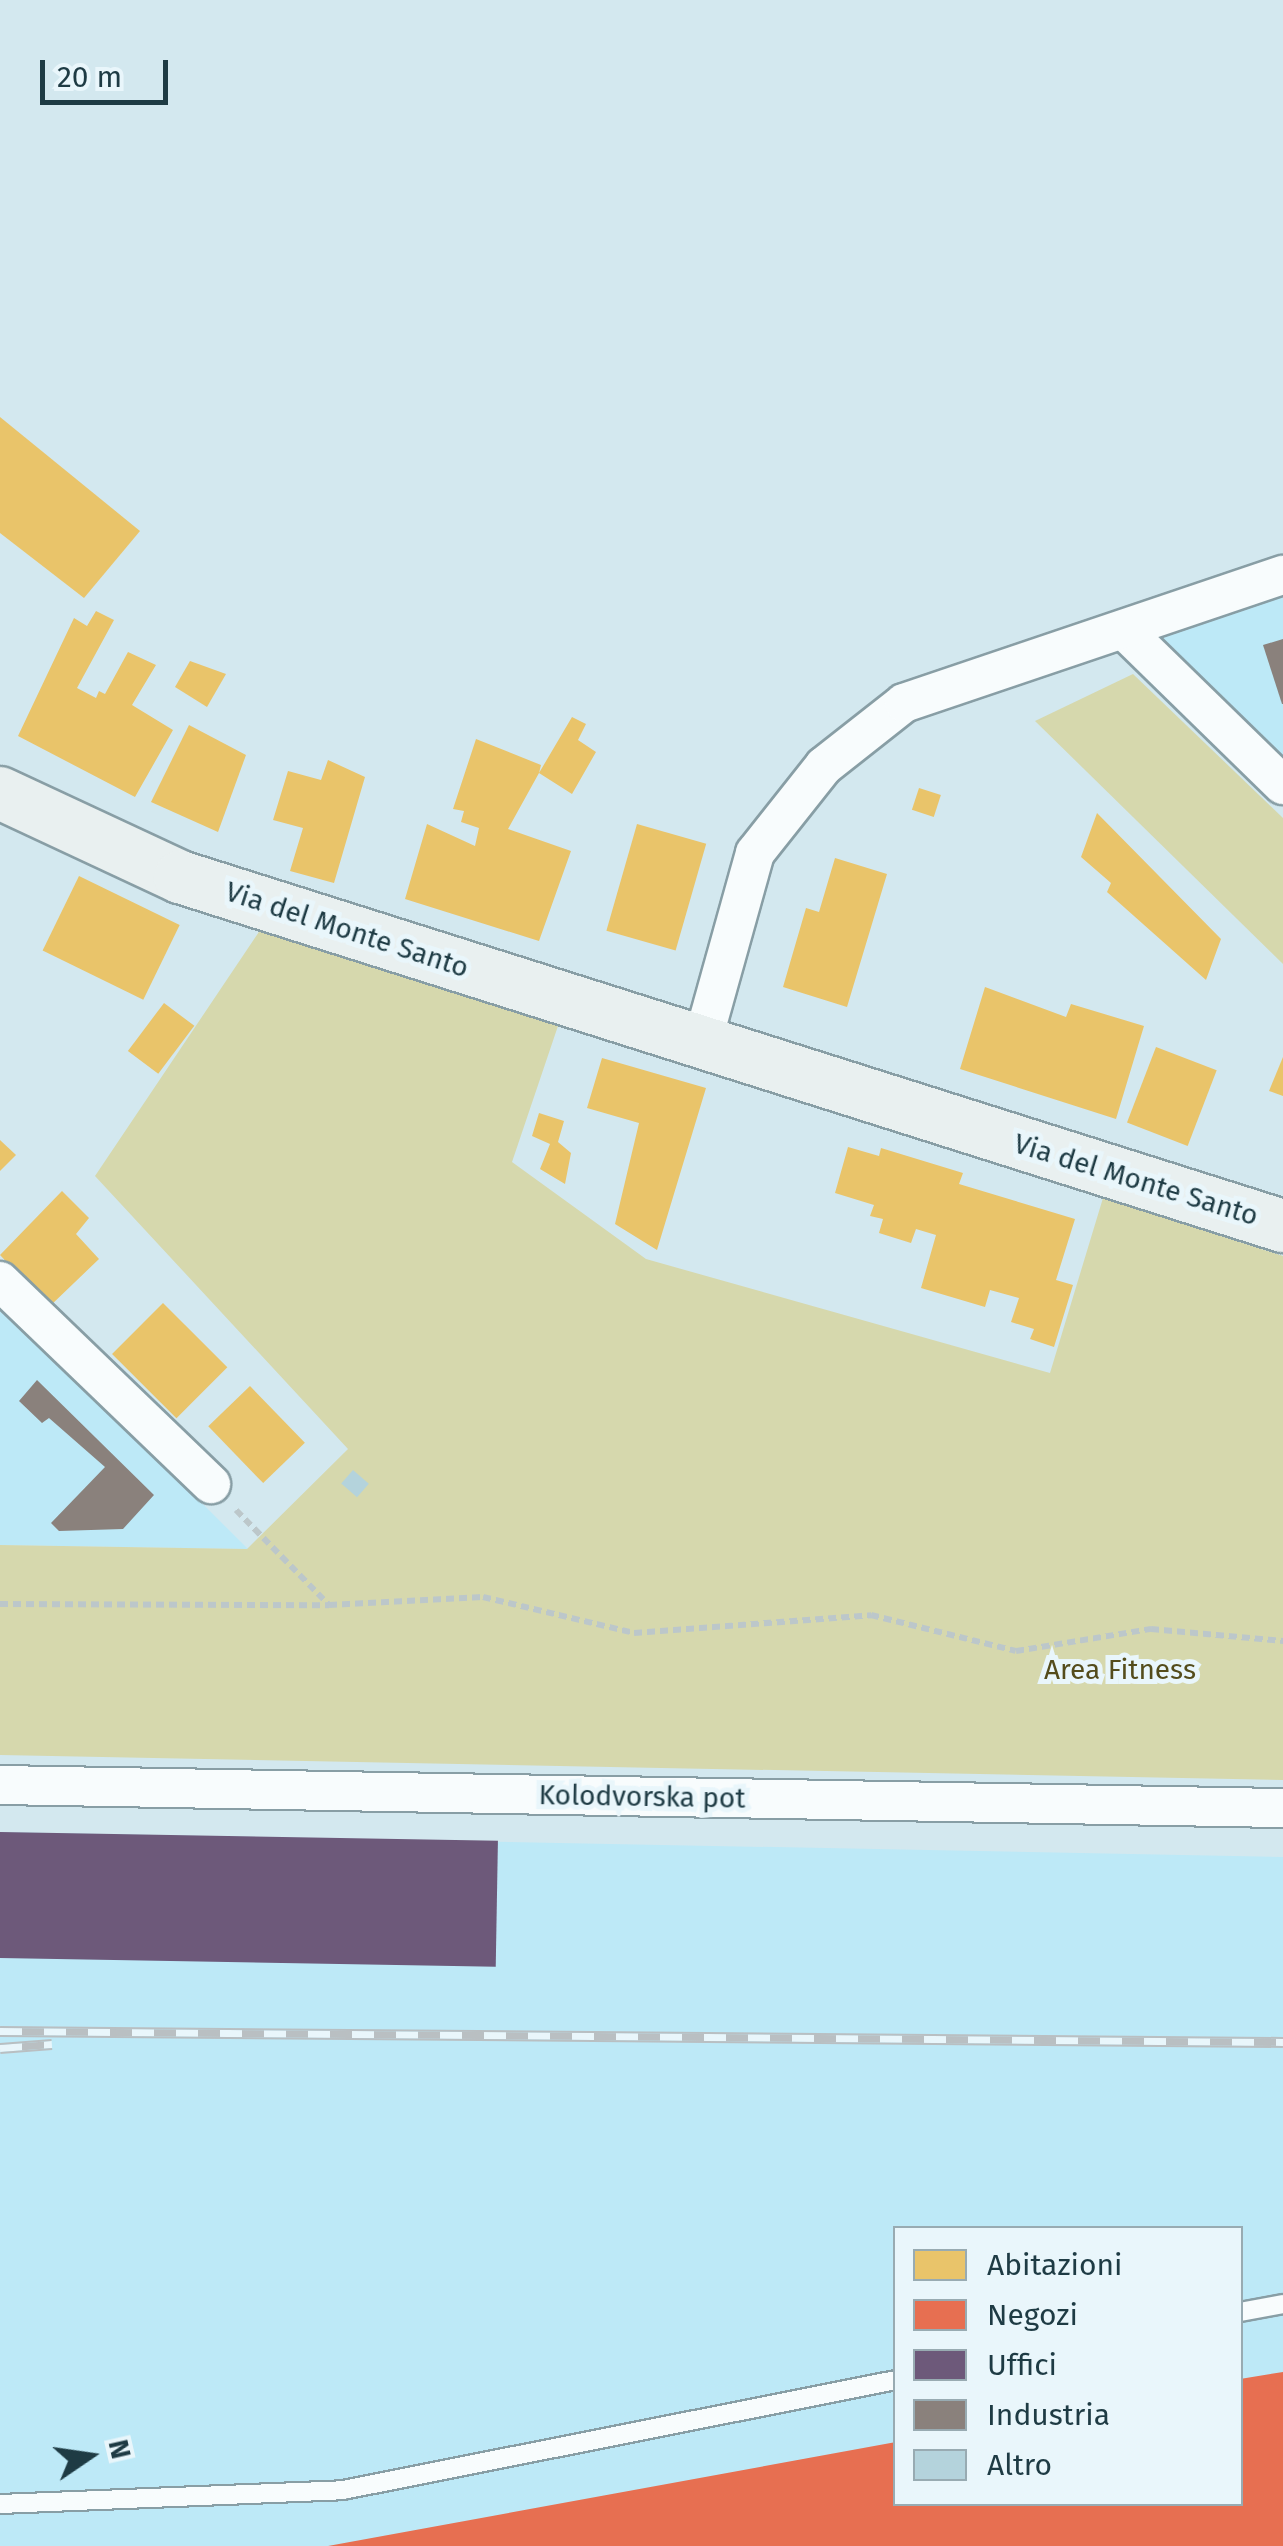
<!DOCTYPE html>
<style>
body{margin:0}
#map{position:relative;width:1283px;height:2546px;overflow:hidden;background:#d3e8ef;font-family:"Fira Sans",sans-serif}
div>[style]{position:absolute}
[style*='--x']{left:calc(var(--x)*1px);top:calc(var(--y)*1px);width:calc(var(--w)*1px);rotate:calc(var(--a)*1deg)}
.built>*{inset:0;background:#bde9f7}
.green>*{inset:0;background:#d6d8ad}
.homes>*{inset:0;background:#e9c46a;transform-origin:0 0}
.shops>*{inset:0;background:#e76f51}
.offices>*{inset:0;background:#6d597a;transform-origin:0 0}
.industry>*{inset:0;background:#8a817c}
.building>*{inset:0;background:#b4d3dc;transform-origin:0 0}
.path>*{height:6px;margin-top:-3px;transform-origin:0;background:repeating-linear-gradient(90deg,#bcc7ca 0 8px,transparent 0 13px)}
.roads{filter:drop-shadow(2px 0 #889ea5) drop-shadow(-2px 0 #889ea5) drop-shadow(0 2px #889ea5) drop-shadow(0 -2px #889ea5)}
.lane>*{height:18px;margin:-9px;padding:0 9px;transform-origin:9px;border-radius:9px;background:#f8fcfd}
.street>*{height:38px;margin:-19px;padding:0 19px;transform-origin:19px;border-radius:19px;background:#f8fcfd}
.secondary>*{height:52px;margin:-26px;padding:0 26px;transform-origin:26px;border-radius:26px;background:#e9f0f0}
.rail>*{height:11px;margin-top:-5.5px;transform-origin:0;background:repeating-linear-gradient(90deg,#e9f6fb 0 22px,#b9bfc2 0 44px);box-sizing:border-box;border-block:2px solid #b9bfc2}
span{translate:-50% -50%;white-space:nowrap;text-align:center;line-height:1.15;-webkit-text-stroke:10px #e9f6fb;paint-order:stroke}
.street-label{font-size:28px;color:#1e3b44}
.park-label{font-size:28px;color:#544c1b}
.legend{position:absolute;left:893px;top:2226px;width:350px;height:280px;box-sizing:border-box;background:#e9f6fb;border:2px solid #98abb2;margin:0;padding:12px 18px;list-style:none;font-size:30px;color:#1e3b44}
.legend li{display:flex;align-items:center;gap:20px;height:50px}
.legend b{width:50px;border:2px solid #98abb2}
.north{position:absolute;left:40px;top:2406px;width:100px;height:100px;-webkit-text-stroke:8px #e9f6fb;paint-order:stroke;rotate:77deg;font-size:28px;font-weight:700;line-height:40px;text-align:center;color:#1e3b44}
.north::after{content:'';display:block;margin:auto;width:35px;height:45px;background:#1e3b44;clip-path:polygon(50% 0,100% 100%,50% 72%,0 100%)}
.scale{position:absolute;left:40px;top:60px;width:128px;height:45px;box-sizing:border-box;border:5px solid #1e3b44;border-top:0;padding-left:12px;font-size:30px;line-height:35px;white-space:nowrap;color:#1e3b44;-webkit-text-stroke:8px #e9f6fb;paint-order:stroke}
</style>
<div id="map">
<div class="built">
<i style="clip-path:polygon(1283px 575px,1283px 785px,1124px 630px)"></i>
<i style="clip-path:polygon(0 1302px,248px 1549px,0 1545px)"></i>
<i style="clip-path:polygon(evenodd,0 1832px,1283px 1857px,1283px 2546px,0 2546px,0 1832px,896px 2228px,1240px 2228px,1240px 2504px,896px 2504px,896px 2228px)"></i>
</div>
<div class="green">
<i style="clip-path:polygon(1133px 674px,1283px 818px,1283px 964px,1035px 721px)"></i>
<i style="clip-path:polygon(271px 914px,559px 1023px,512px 1162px,646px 1259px,1050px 1373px,1103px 1198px,1283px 1256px,1283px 1780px,0 1755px,0 1545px,247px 1549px,348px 1449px,95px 1176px)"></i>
</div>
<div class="homes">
<i style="clip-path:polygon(0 417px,140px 531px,84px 598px,0 533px)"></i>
<i style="clip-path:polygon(96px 611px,114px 620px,77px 688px,96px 698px,99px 691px,105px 694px,128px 652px,156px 665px,132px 705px,173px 730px,135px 797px,18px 736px,74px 618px,87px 626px)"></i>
<i style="clip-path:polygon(190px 661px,226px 674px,207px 707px,175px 687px)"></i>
<i style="clip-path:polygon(572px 717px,586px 724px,578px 740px,596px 752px,572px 794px,539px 773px,508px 829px,571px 851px,539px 941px,405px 899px,427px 824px,475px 846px,479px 828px,461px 822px,464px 811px,453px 809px,476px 739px,541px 765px,539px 773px)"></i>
<i style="clip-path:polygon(189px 725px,246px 755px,218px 832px,151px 802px)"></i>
<i style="clip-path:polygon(328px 760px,365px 777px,334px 883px,290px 871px,303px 828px,273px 820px,288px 771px,321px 780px)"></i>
<i style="left:919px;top:788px;width:23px;height:23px;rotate:18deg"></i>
<i style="clip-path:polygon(1097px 813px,1221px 939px,1206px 980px,1107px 892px,1111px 883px,1081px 857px)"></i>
<i style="left:637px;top:824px;width:72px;height:111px;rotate:16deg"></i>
<i style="clip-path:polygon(835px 858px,887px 874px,847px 1007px,783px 987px,806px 908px,819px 912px)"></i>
<i style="left:79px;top:876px;width:112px;height:83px;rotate:26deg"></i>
<i style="clip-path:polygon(985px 987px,1066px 1017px,1071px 1004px,1144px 1026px,1116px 1119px,960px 1069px)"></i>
<i style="left:164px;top:1003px;width:38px;height:60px;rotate:37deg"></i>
<i style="left:1156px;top:1047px;width:65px;height:81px;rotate:21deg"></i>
<i style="clip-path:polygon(1283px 1057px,1283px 1096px,1269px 1091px)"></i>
<i style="clip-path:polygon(602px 1058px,706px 1088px,657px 1250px,615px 1224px,639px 1123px,587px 1108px)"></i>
<i style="clip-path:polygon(539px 1113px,564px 1121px,558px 1142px,571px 1153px,565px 1184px,540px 1169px,550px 1144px,532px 1136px)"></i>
<i style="clip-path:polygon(0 1140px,16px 1155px,0 1171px)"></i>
<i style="clip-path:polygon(848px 1147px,879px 1156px,881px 1148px,963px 1173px,959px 1184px,1075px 1219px,1056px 1280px,1073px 1285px,1054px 1347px,1030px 1339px,1034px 1329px,1011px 1322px,1019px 1298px,990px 1290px,985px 1307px,921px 1288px,936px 1235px,916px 1229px,911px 1243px,879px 1233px,883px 1219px,870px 1216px,874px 1205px,835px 1193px)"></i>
<i style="clip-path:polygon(62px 1191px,89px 1218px,76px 1234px,99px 1259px,49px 1307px,0 1255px)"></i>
<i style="left:163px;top:1303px;width:91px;height:72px;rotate:45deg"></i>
<i style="left:250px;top:1386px;width:79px;height:58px;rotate:46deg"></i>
</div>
<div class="shops">
<i style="clip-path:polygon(1283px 2372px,1283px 2546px,328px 2546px,896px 2442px,896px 2504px,1240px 2504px,1240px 2379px)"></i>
</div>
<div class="offices">
<i style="left:0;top:1832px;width:498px;height:126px;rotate:1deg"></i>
</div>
<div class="industry">
<i style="clip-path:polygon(1283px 639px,1283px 704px,1282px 704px,1263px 645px)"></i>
<i style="clip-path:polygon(37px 1380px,154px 1495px,123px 1529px,59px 1531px,51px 1523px,105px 1467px,49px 1418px,42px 1423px,19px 1401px)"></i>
</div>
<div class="building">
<i style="left:353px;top:1470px;width:21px;height:18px;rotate:41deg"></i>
</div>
<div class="path">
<i style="--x:236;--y:1510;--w:133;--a:45.6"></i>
<i style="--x:0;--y:1604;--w:329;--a:0.2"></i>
<i style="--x:329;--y:1605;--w:154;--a:-3"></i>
<i style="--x:483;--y:1597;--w:155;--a:13.4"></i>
<i style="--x:634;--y:1633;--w:238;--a:-4.3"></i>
<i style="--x:871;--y:1615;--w:149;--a:13.9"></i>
<i style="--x:1016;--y:1651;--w:137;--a:-9.3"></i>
<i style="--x:1151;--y:1629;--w:133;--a:5.2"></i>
</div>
<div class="roads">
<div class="lane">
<i style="--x:1240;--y:2312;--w:44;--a:-10.5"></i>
<i style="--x:0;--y:2504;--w:343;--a:-2.3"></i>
<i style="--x:343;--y:2490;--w:564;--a:-11.25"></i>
</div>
<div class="street">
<i style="--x:1124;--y:630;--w:222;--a:44.3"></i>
<i style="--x:702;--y:1043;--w:197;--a:-74.4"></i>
<i style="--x:755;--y:853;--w:111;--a:-51.6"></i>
<i style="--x:824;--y:766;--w:102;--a:-38.2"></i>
<i style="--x:904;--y:703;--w:400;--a:-18.7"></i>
<i style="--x:0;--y:1281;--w:293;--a:43.9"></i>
<i style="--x:0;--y:1785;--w:1283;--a:1.03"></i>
</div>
<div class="secondary">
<i style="--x:0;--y:793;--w:199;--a:25"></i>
<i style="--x:180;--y:877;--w:1157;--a:17.56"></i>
</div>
</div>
<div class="rail">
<i style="--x:0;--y:2031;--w:1283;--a:0.49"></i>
<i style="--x:0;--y:2048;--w:52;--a:-4.4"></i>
</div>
<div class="street-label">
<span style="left:347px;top:930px;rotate:18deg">Via del Monte Santo</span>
<span style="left:1136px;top:1180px;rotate:17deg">Via del Monte Santo</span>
<span style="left:642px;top:1797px;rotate:1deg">Kolodvorska pot</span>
</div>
<div class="park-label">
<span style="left:1120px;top:1670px">Area Fitness</span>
</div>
<ul class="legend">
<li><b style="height:28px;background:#e9c46a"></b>Abitazioni</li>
<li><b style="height:28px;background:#e76f51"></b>Negozi</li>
<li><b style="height:28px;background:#6d597a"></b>Uffici</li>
<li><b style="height:28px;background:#8a817c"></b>Industria</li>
<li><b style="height:28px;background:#b4d3dc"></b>Altro</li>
</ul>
<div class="north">N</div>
<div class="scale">20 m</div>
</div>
